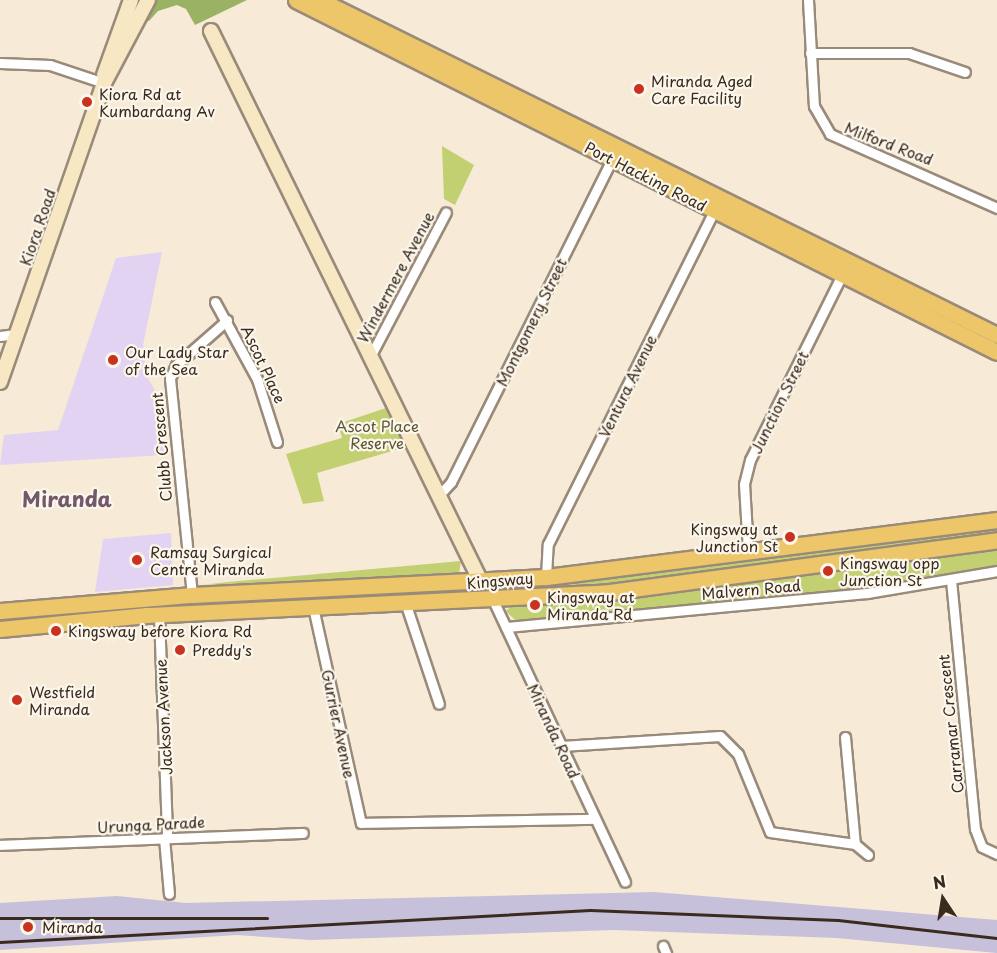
<!DOCTYPE html>
<style>
body{margin:0}
#map{position:relative;width:997px;height:953px;overflow:hidden;background:#f7ead6;font-family:"Playpen Sans",sans-serif}
div>[style]{position:absolute}
[style*='--x']{left:calc(var(--x)*1px);top:calc(var(--y)*1px);width:calc(var(--w)*1px);rotate:calc(var(--a)*1deg)}
.built>*{inset:0;background:#e3d3f2}
.industrial>*{inset:0;background:#c6c0da}
.green>*{inset:0;background:#c2d072}
.forest>*{inset:0;background:#99b264}
.roads{filter:drop-shadow(2px 0 #998a7a) drop-shadow(-2px 0 #998a7a) drop-shadow(0 2px #998a7a) drop-shadow(0 -2px #998a7a)}
.street>*{height:9px;margin:-4.5px;padding:0 4.5px;transform-origin:4.5px;border-radius:4.5px;background:#fff}
.secondary>*{height:14px;margin:-7px;padding:0 7px;transform-origin:7px;border-radius:7px;background:#f7e8c3}
.primary>*{height:15px;margin:-7.5px;padding:0 7.5px;transform-origin:7.5px;border-radius:7.5px;background:#ecc669}
.rail>*{height:3px;margin:-1.5px;padding:0 1.5px;transform-origin:1.5px;border-radius:1.5px;background:#3b2a1e}
.dots>*{width:16px;height:16px;translate:-50% -50%;box-sizing:border-box;border:3px solid #fbf7ec;border-radius:50%}
span{translate:-50% -50%;white-space:nowrap;text-align:center;line-height:1.15;-webkit-text-stroke:4.5px #fbf7ec;paint-order:stroke}
.poi-label{font-size:15px;color:#3b2a1e}
.left{translate:0 -50%;text-align:left}
.right{translate:-100% -50%;text-align:right}
.street-label{font-size:15px;color:#3b2a1e}
.park-label{font-size:15px;color:#5d5433}
.district-label{font-size:21px;color:#725868;font-weight:700}
.north{position:absolute;left:913px;top:869px;width:60px;height:60px;-webkit-text-stroke:4px #fbf7ec;paint-order:stroke;rotate:348deg;font-size:16px;font-weight:700;line-height:24px;text-align:center;color:#3b2a1e}
.north::after{content:'';display:block;margin:auto;width:21px;height:27px;background:#3b2a1e;clip-path:polygon(50% 0,100% 100%,50% 72%,0 100%)}
</style>
<div id="map">
<div class="built">
<i style="clip-path:polygon(162px 252px,143px 345px,146px 375px,157px 394px,164px 455px,0 465px,4px 435px,58px 430px,116px 258px)"></i>
<i style="clip-path:polygon(171px 533px,173px 585px,95px 592px,103px 539px)"></i>
</div>
<div class="industrial">
<i style="clip-path:polygon(654px 892px,997px 920px,997px 953px,837px 938px,614px 930px,311px 940px,237px 935px,0 950px,0 903px,117px 896px,186px 903px)"></i>
</div>
<div class="green">
<i style="clip-path:polygon(442px 146px,474px 165px,455px 205px,444px 199px)"></i>
<i style="clip-path:polygon(389px 407px,406px 447px,317px 473px,324px 501px,303px 504px,286px 454px,342px 438px,338px 424px)"></i>
<i style="clip-path:polygon(997px 525px,997px 571px,951px 580px,521px 626px,506px 611px,519px 599px,571px 588px,569px 574px)"></i>
<i style="clip-path:polygon(461px 561px,459px 574px,202px 585px,228px 582px)"></i>
</div>
<div class="forest">
<i style="clip-path:polygon(154px 0,247px 0,195px 25px,186px 9px,177px 5px,158px 11px,149px 21px,145px 19px)"></i>
</div>
<div class="roads">
<div class="street">
<i style="--x:808;--y:0;--w:106;--a:86.8"></i>
<i style="--x:814;--y:106;--w:32;--a:60"></i>
<i style="--x:830;--y:134;--w:183;--a:23.9"></i>
<i style="--x:810;--y:53;--w:99;--a:0"></i>
<i style="--x:909;--y:53;--w:59;--a:18.7"></i>
<i style="--x:0;--y:63;--w:50;--a:2.3"></i>
<i style="--x:50;--y:65;--w:57;--a:18.4"></i>
<i style="--x:215;--y:302;--w:88;--a:61.4"></i>
<i style="--x:257;--y:379;--w:66;--a:72.4"></i>
<i style="--x:0;--y:336;--w:16;--a:-7"></i>
<i style="--x:371;--y:355;--w:161;--a:-62.3"></i>
<i style="--x:440;--y:494;--w:16;--a:-47"></i>
<i style="--x:451;--y:482;--w:361;--a:-63.5"></i>
<i style="--x:748;--y:551;--w:67;--a:-93.4"></i>
<i style="--x:744;--y:484;--w:25;--a:-76"></i>
<i style="--x:750;--y:460;--w:207;--a:-63.6"></i>
<i style="--x:546;--y:577;--w:33;--a:-87"></i>
<i style="--x:548;--y:544;--w:372;--a:-63.5"></i>
<i style="--x:951;--y:580;--w:250;--a:84.5"></i>
<i style="--x:975;--y:829;--w:19;--a:69"></i>
<i style="--x:982;--y:847;--w:17;--a:25"></i>
<i style="--x:192;--y:595;--w:218;--a:-95.8"></i>
<i style="--x:170;--y:378;--w:14;--a:-65"></i>
<i style="--x:176;--y:365;--w:68;--a:-41.4"></i>
<i style="--x:493;--y:600;--w:311;--a:64.9"></i>
<i style="--x:406;--y:605;--w:104;--a:71.6"></i>
<i style="--x:313;--y:607;--w:221;--a:77.5"></i>
<i style="--x:361;--y:823;--w:232;--a:-1"></i>
<i style="--x:159;--y:615;--w:221;--a:87.9"></i>
<i style="--x:506;--y:627;--w:363;--a:-5.4"></i>
<i style="--x:867;--y:593;--w:132;--a:-9.6"></i>
<i style="--x:845;--y:737;--w:107;--a:84.7"></i>
<i style="--x:855;--y:844;--w:17;--a:40"></i>
<i style="--x:561;--y:746;--w:159;--a:-3.6"></i>
<i style="--x:720;--y:736;--w:25;--a:45"></i>
<i style="--x:738;--y:754;--w:84;--a:67.7"></i>
<i style="--x:770;--y:832;--w:86;--a:8"></i>
<i style="--x:164;--y:838;--w:56;--a:84.9"></i>
<i style="--x:0;--y:845;--w:303;--a:-2.3"></i>
<i style="--x:663;--y:946;--w:8;--a:67"></i>
</div>
<div class="secondary">
<i style="--x:211;--y:31;--w:614;--a:63.89"></i>
<i style="--x:104;--y:75;--w:80;--a:-70.2"></i>
<i style="--x:0;--y:382;--w:317;--a:-70.8"></i>
<i style="--x:104;--y:83;--w:94;--a:-62.1"></i>
</div>
<div class="primary">
<i style="--x:296;--y:0;--w:784;--a:26.66"></i>
<i style="--x:320;--y:0;--w:755;--a:26.33"></i>
<i style="--x:0;--y:611;--w:193;--a:-4.8"></i>
<i style="--x:192;--y:595;--w:354;--a:-2.9"></i>
<i style="--x:546;--y:577;--w:455;--a:-7.2"></i>
<i style="--x:0;--y:629;--w:148;--a:-5.4"></i>
<i style="--x:147;--y:615;--w:456;--a:-2.8"></i>
<i style="--x:602;--y:593;--w:399;--a:-7.6"></i>
</div>
</div>
<div class="rail">
<i style="--x:0;--y:918;--w:267;--a:0"></i>
<i style="--x:0;--y:942;--w:591;--a:-3.1"></i>
<i style="--x:590;--y:910;--w:248;--a:2.3"></i>
<i style="--x:838;--y:920;--w:160;--a:6.5"></i>
</div>
<div class="dots">
<i style="left:639px;top:89px;background:#c8321e"></i>
<i style="left:87px;top:102px;background:#c8321e"></i>
<i style="left:113px;top:360px;background:#c8321e"></i>
<i style="left:790px;top:537px;background:#c8321e"></i>
<i style="left:137px;top:560px;background:#c8321e"></i>
<i style="left:828px;top:571px;background:#c8321e"></i>
<i style="left:535px;top:605px;background:#c8321e"></i>
<i style="left:56px;top:631px;background:#c8321e"></i>
<i style="left:180px;top:650px;background:#c8321e"></i>
<i style="left:17px;top:700px;background:#c8321e"></i>
<i style="left:28px;top:927px;background:#c8321e"></i>
</div>
<div class="poi-label">
<span class="left" style="left:651px;top:89px">Miranda Aged<br>Care Facility</span>
<span class="left" style="left:99px;top:102px">Kiora Rd at<br>Kumbardang Av</span>
<span class="left" style="left:125px;top:360px">Our Lady Star<br>of the Sea</span>
<span class="right" style="left:778px;top:537px">Kingsway at<br>Junction St</span>
<span class="left" style="left:150px;top:560px">Ramsay Surgical<br>Centre Miranda</span>
<span class="left" style="left:840px;top:571px">Kingsway opp<br>Junction St</span>
<span class="left" style="left:547px;top:605px">Kingsway at<br>Miranda Rd</span>
<span class="left" style="left:68px;top:631px">Kingsway before Kiora Rd</span>
<span class="left" style="left:192px;top:650px">Preddy's</span>
<span class="left" style="left:29px;top:700px">Westfield<br>Miranda</span>
<span class="left" style="left:42px;top:927px">Miranda</span>
</div>
<div class="street-label">
<span style="left:889px;top:143px;rotate:21deg">Milford Road</span>
<span style="left:646px;top:176px;rotate:27deg">Port Hacking Road</span>
<span style="left:37px;top:227px;rotate:-71deg">Kiora Road</span>
<span style="left:395px;top:277px;rotate:-62deg">Windermere Avenue</span>
<span style="left:531px;top:322px;rotate:-64deg">Montgomery Street</span>
<span style="left:264px;top:364px;rotate:65deg">Ascot Place</span>
<span style="left:627px;top:386px;rotate:-64deg">Ventura Avenue</span>
<span style="left:779px;top:402px;rotate:-64deg">Junction Street</span>
<span style="left:161px;top:447px;rotate:-95deg">Clubb Crescent</span>
<span style="left:500px;top:580px;rotate:-5deg">Kingsway</span>
<span style="left:751px;top:589px;rotate:-5deg">Malvern Road</span>
<span style="left:163px;top:717px;rotate:-93deg">Jackson Avenue</span>
<span style="left:339px;top:724px;rotate:78deg">Gurrier Avenue</span>
<span style="left:950px;top:724px;rotate:-96deg">Carramar Crescent</span>
<span style="left:554px;top:731px;rotate:65deg">Miranda Road</span>
<span style="left:151px;top:824px;rotate:-3deg">Urunga Parade</span>
</div>
<div class="park-label">
<span style="left:377px;top:434px">Ascot Place<br>Reserve</span>
</div>
<div class="district-label">
<span style="left:67px;top:498px">Miranda</span>
</div>
<div class="north">N</div>
</div>
